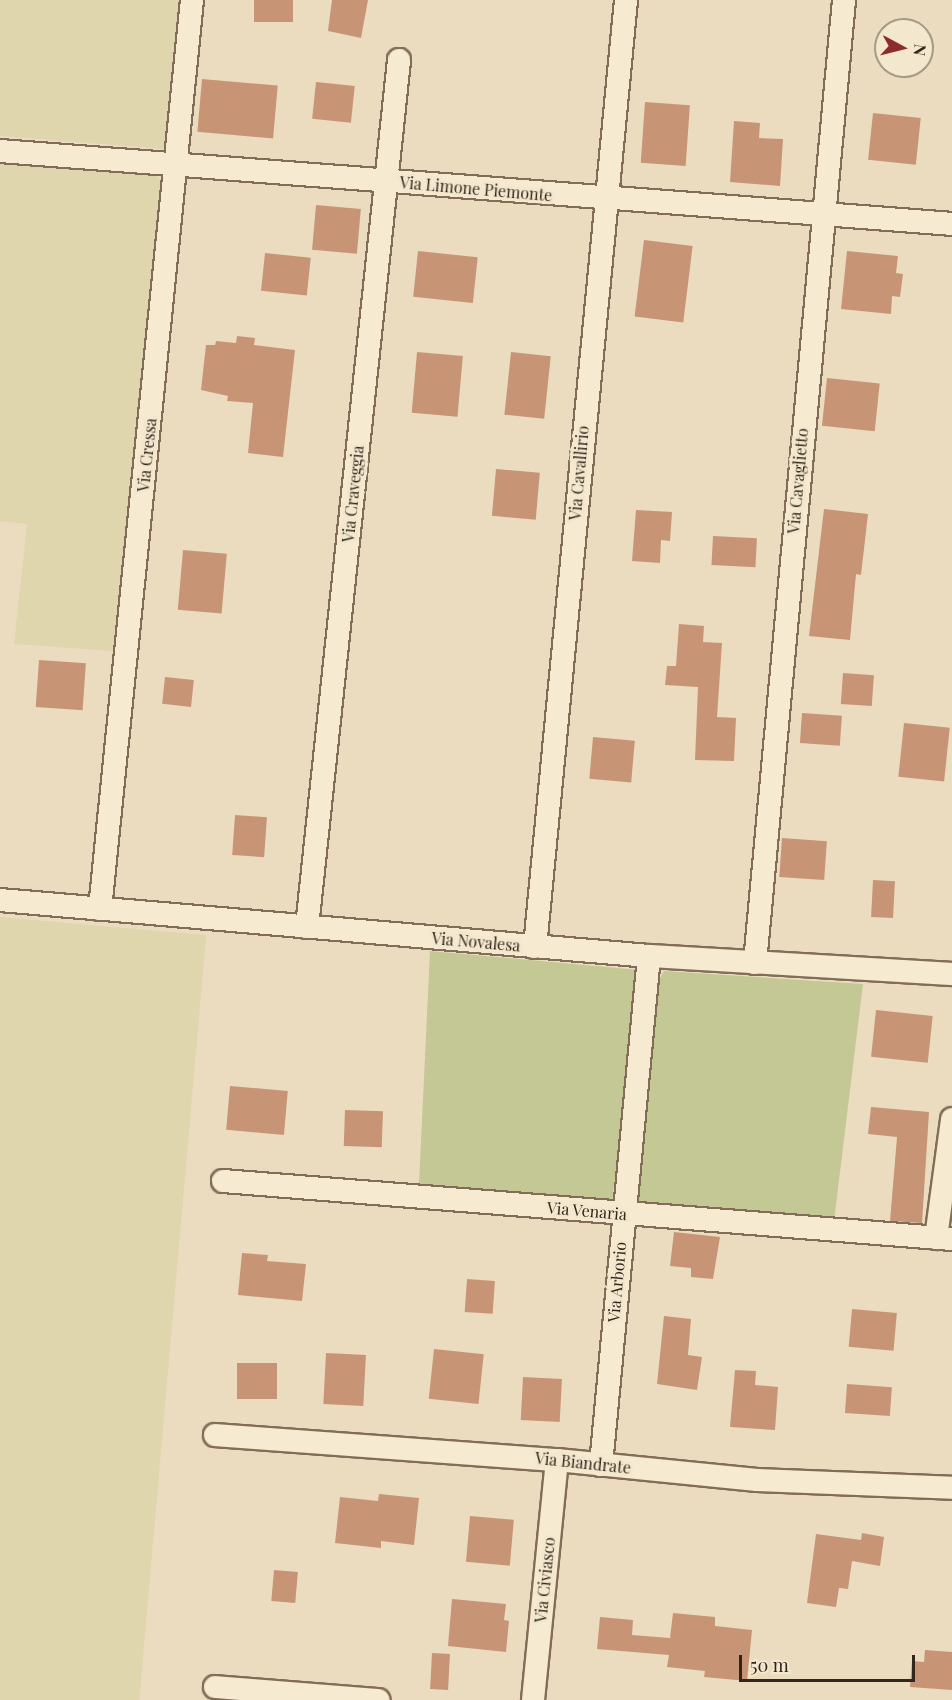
<!DOCTYPE html>
<style>
body{margin:0}
#map{position:relative;width:952px;height:1700px;overflow:hidden;background:#ebdcbf;font-family:"Playfair Display",serif}
div>[style]{position:absolute}
[style*='--x']{left:calc(var(--x)*1px);top:calc(var(--y)*1px);width:calc(var(--w)*1px);rotate:calc(var(--a)*1deg)}
.farmland>*{inset:0;background:#e0d6ad;transform-origin:0 0}
.green>*{inset:0;background:#c3c894}
.building>*{inset:0;background:#c79576;transform-origin:0 0}
.roads{filter:drop-shadow(2px 0 #826d58) drop-shadow(-2px 0 #826d58) drop-shadow(0 2px #826d58) drop-shadow(0 -2px #826d58)}
.street>*{height:22px;margin:-11px;padding:0 11px;transform-origin:11px;border-radius:11px;background:#f6ead1}
span{translate:-50% -50%;white-space:nowrap;text-align:center;line-height:1.15;-webkit-text-stroke:6px #f3e7ce;paint-order:stroke}
.street-label{font-size:16px;color:#32261c}
.north{position:absolute;left:874px;top:18px;width:60px;height:60px;box-sizing:border-box;background:#f3e7ce;border:2px solid #a69a87;border-radius:50%;rotate:97deg;font-size:16px;font-weight:700;line-height:24px;text-align:center;color:#32261c}
.north::after{content:'';display:block;margin:auto;width:21px;height:27px;background:#8d2c30;clip-path:polygon(50% 0,100% 100%,50% 72%,0 100%)}
.scale{position:absolute;left:739px;top:1655px;width:176px;height:27px;box-sizing:border-box;border:3px solid #32261c;border-top:0;padding-left:8px;font-size:18px;line-height:21px;white-space:nowrap;color:#32261c;-webkit-text-stroke:4px #f3e7ce;paint-order:stroke}
</style>
<div id="map">
<div class="farmland">
<i style="clip-path:polygon(0 0,179px 0,165px 149px,0 136px)"></i>
<i style="clip-path:polygon(0 163px,156px 175px,162px 182px,113px 651px,14px 644px,27px 524px,0 521px)"></i>
<i style="left:0;top:917px;width:207px;height:783px;rotate:5deg"></i>
</div>
<div class="green">
<i style="clip-path:polygon(430px 951px,639px 970px,612px 1203px,606px 1206px,419px 1184px)"></i>
<i style="clip-path:polygon(664px 971px,863px 984px,834px 1221px,645px 1208px,635px 1201px,658px 982px)"></i>
</div>
<div class="building">
<i style="left:254px;top:0;width:39px;height:22px"></i>
<i style="clip-path:polygon(332px 0,368px 0,361px 38px,328px 31px)"></i>
<i style="left:202px;top:79px;width:76px;height:53px;rotate:5deg"></i>
<i style="left:316px;top:82px;width:39px;height:37px;rotate:6deg"></i>
<i style="left:645px;top:102px;width:45px;height:61px;rotate:4deg"></i>
<i style="left:873px;top:113px;width:48px;height:47px;rotate:6deg"></i>
<i style="clip-path:polygon(734px 121px,760px 123px,759px 138px,783px 139px,780px 186px,730px 182px)"></i>
<i style="left:316px;top:205px;width:45px;height:45px;rotate:5deg"></i>
<i style="left:644px;top:240px;width:49px;height:77px;rotate:7deg"></i>
<i style="left:418px;top:251px;width:60px;height:46px;rotate:6deg"></i>
<i style="clip-path:polygon(847px 251px,898px 256px,896px 273px,903px 274px,900px 297px,892px 296px,891px 314px,841px 309px)"></i>
<i style="left:265px;top:253px;width:46px;height:38px;rotate:6deg"></i>
<i style="clip-path:polygon(237px 336px,255px 338px,254px 345px,295px 350px,283px 457px,248px 453px,253px 403px,227px 401px,228px 396px,201px 390px,206px 345px,215px 345px,216px 341px,236px 343px)"></i>
<i style="left:417px;top:352px;width:46px;height:61px;rotate:5deg"></i>
<i style="left:511px;top:352px;width:40px;height:63px;rotate:6deg"></i>
<i style="left:827px;top:378px;width:53px;height:48px;rotate:6deg"></i>
<i style="left:496px;top:469px;width:44px;height:47px;rotate:5deg"></i>
<i style="clip-path:polygon(824px 509px,868px 514px,861px 575px,856px 574px,850px 640px,809px 636px)"></i>
<i style="clip-path:polygon(636px 510px,672px 512px,670px 541px,661px 540px,660px 563px,632px 561px)"></i>
<i style="left:713px;top:536px;width:44px;height:29px;rotate:3deg"></i>
<i style="left:183px;top:550px;width:44px;height:60px;rotate:5deg"></i>
<i style="clip-path:polygon(679px 624px,704px 626px,703px 642px,722px 643px,717px 717px,736px 718px,734px 761px,695px 760px,698px 687px,665px 685px,667px 666px,676px 666px)"></i>
<i style="left:39px;top:660px;width:47px;height:47px;rotate:4deg"></i>
<i style="left:843px;top:673px;width:31px;height:31px;rotate:4deg"></i>
<i style="left:165px;top:677px;width:29px;height:27px;rotate:6deg"></i>
<i style="left:802px;top:713px;width:40px;height:30px;rotate:4deg"></i>
<i style="left:904px;top:723px;width:46px;height:54px;rotate:6deg"></i>
<i style="left:593px;top:737px;width:42px;height:42px;rotate:5deg"></i>
<i style="left:235px;top:815px;width:32px;height:40px;rotate:4deg"></i>
<i style="left:782px;top:838px;width:45px;height:39px;rotate:4deg"></i>
<i style="left:873px;top:880px;width:22px;height:37px;rotate:3deg"></i>
<i style="left:876px;top:1010px;width:57px;height:47px;rotate:6deg"></i>
<i style="left:230px;top:1086px;width:58px;height:44px;rotate:5deg"></i>
<i style="clip-path:polygon(871px 1107px,929px 1112px,922px 1223px,890px 1221px,897px 1137px,868px 1134px)"></i>
<i style="left:345px;top:1110px;width:38px;height:36px;rotate:2deg"></i>
<i style="clip-path:polygon(674px 1232px,720px 1237px,713px 1279px,691px 1277px,691px 1268px,670px 1266px)"></i>
<i style="clip-path:polygon(242px 1253px,268px 1255px,267px 1261px,306px 1264px,302px 1301px,238px 1295px)"></i>
<i style="left:467px;top:1279px;width:28px;height:33px;rotate:4deg"></i>
<i style="left:852px;top:1309px;width:45px;height:38px;rotate:5deg"></i>
<i style="clip-path:polygon(664px 1316px,691px 1319px,688px 1355px,702px 1357px,697px 1390px,657px 1384px)"></i>
<i style="left:434px;top:1349px;width:50px;height:50px;rotate:6deg"></i>
<i style="left:326px;top:1353px;width:40px;height:51px;rotate:3deg"></i>
<i style="left:237px;top:1363px;width:40px;height:36px"></i>
<i style="clip-path:polygon(735px 1370px,756px 1371px,755px 1385px,778px 1387px,775px 1430px,730px 1427px)"></i>
<i style="left:523px;top:1377px;width:39px;height:43px;rotate:3deg"></i>
<i style="left:847px;top:1384px;width:45px;height:29px;rotate:4deg"></i>
<i style="clip-path:polygon(379px 1494px,419px 1498px,414px 1545px,381px 1541px,381px 1548px,335px 1543px,340px 1497px,378px 1501px)"></i>
<i style="left:470px;top:1516px;width:44px;height:46px;rotate:5deg"></i>
<i style="clip-path:polygon(862px 1533px,884px 1537px,880px 1566px,852px 1561px,848px 1589px,839px 1588px,836px 1607px,807px 1603px,816px 1534px,861px 1540px)"></i>
<i style="left:274px;top:1570px;width:24px;height:31px;rotate:5deg"></i>
<i style="clip-path:polygon(452px 1599px,506px 1604px,504px 1620px,509px 1621px,506px 1652px,448px 1646px)"></i>
<i style="clip-path:polygon(673px 1613px,715px 1617px,715px 1626px,752px 1630px,747px 1681px,704px 1677px,705px 1671px,667px 1667px,669px 1655px,597px 1649px,600px 1617px,633px 1620px,632px 1635px,670px 1638px)"></i>
<i style="clip-path:polygon(925px 1650px,952px 1652px,952px 1690px,910px 1687px,912px 1661px,924px 1662px)"></i>
<i style="left:432px;top:1653px;width:18px;height:36px;rotate:3deg"></i>
</div>
<div class="roads">
<div class="street">
<i style="--x:0;--y:151;--w:955;--a:4.38"></i>
<i style="--x:0;--y:900;--w:651;--a:4.93"></i>
<i style="--x:649;--y:956;--w:304;--a:3.4"></i>
<i style="--x:100;--y:909;--w:914;--a:-84.22"></i>
<i style="--x:307;--y:927;--w:872;--a:-83.94"></i>
<i style="--x:535;--y:947;--w:951;--a:-84.51"></i>
<i style="--x:755;--y:963;--w:967;--a:-84.72"></i>
<i style="--x:223;--y:1181;--w:731;--a:4.55"></i>
<i style="--x:936;--y:1238;--w:120;--a:-82.3"></i>
<i style="--x:215;--y:1435;--w:343;--a:4.2"></i>
<i style="--x:557;--y:1460;--w:201;--a:5.7"></i>
<i style="--x:757;--y:1480;--w:195;--a:2.3"></i>
<i style="--x:601;--y:1465;--w:511;--a:-84.61"></i>
<i style="--x:215;--y:1687;--w:164;--a:4.6"></i>
<i style="--x:533;--y:1700;--w:241;--a:-84.3"></i>
</div>
</div>
<div class="street-label">
<span style="left:476px;top:189px;rotate:5deg">Via Limone Piemonte</span>
<span style="left:147px;top:455px;rotate:-84deg">Via Cressa</span>
<span style="left:579px;top:473px;rotate:-85deg">Via Cavallirio</span>
<span style="left:798px;top:481px;rotate:-85deg">Via Cavaglietto</span>
<span style="left:353px;top:494px;rotate:-84deg">Via Craveggia</span>
<span style="left:476px;top:942px;rotate:5deg">Via Novalesa</span>
<span style="left:587px;top:1211px;rotate:5deg">Via Venaria</span>
<span style="left:617px;top:1282px;rotate:-85deg">Via Arborio</span>
<span style="left:583px;top:1463px;rotate:6deg">Via Biandrate</span>
<span style="left:545px;top:1580px;rotate:-84deg">Via Civiasco</span>
</div>
<div class="north">N</div>
<div class="scale">50 m</div>
</div>
